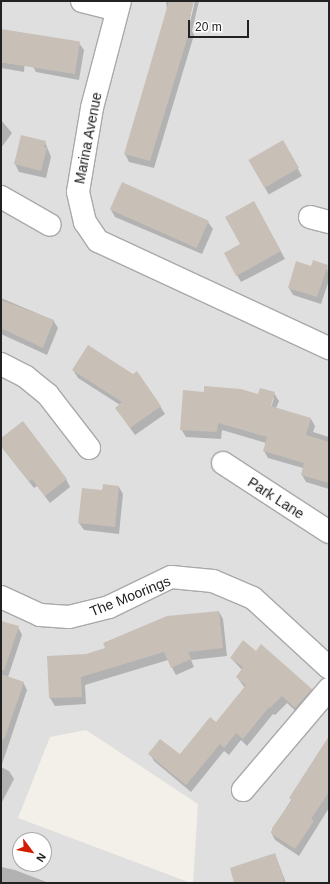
<!DOCTYPE html>
<style>
body{margin:0}
#map{position:relative;width:330px;height:884px;overflow:hidden;background:#f2f0e8;font-family:Helvetica,sans-serif}
div>[style]{position:absolute}
[style*='--x']{left:calc(var(--x)*1px);top:calc(var(--y)*1px);width:calc(var(--w)*1px);rotate:calc(var(--a)*1deg)}
.residential>*{inset:0;background:#e0dfdf}
.shadow>*{inset:0;background:#0003;transform-origin:0 0}
.building>*{inset:0;background:#c8c0b7;transform-origin:0 0}
.roads{filter:drop-shadow(1px 0 #a9a9a9) drop-shadow(-1px 0 #a9a9a9) drop-shadow(0 1px #a9a9a9) drop-shadow(0 -1px #a9a9a9)}
.minor>*{height:22px;margin:-11px;padding:0 11px;transform-origin:11px;border-radius:11px;background:#fff}
span{translate:-50% -50%;white-space:nowrap;text-align:center;line-height:1.15;-webkit-text-stroke:3px #fff;paint-order:stroke}
.street-label{font-size:14px;color:#222}
.frame{position:absolute;inset:0;border:2px solid #222;pointer-events:none}
.north{position:absolute;left:12px;top:832px;width:40px;height:40px;box-sizing:border-box;background:#fff;border:1px solid #a7a7a7;border-radius:50%;rotate:122deg;font-size:11px;font-weight:700;line-height:16px;text-align:center;color:#222}
.north::after{content:'';display:block;margin:auto;width:14px;height:18px;background:#d31d00;clip-path:polygon(50% 0,100% 100%,50% 72%,0 100%)}
.scale{position:absolute;left:188px;top:20px;width:61px;height:18px;box-sizing:border-box;border:2px solid #222;border-top:0;padding-left:5px;font-size:12px;line-height:14px;white-space:nowrap;color:#222;-webkit-text-stroke:3px #fff;paint-order:stroke}
</style>
<div id="map">
<div class="residential">
<i style="clip-path:polygon(evenodd,1px 1px,329px 1px,329px 883px,193px 883px,198px 804px,86px 730px,50px 737px,18px 818px,191px 883px,1px 883px,1px 1px,20px 840px,44px 840px,44px 864px,20px 864px,20px 840px)"></i>
</div>
<div class="shadow">
<i style="clip-path:polygon(166px 1px,193px 1px,188px 31px,195px 1px,199px 1px,192px 31px,194px 35px,154px 168px,129px 162px,125px 154px,167px 9px)"></i>
<i style="clip-path:polygon(1px 30px,26px 42px,24px 72px,1px 68px)"></i>
<i style="clip-path:polygon(79px 43px,84px 50px,79px 80px,36px 72px,32px 65px)"></i>
<i style="clip-path:polygon(1px 120px,12px 133px,1px 148px)"></i>
<i style="clip-path:polygon(45px 142px,51px 157px,46px 178px,19px 172px,15px 164px)"></i>
<i style="left:283px;top:142px;width:39px;height:38px;rotate:61deg"></i>
<i style="clip-path:polygon(111px 210px,208px 222px,213px 229px,202px 254px,115px 217px)"></i>
<i style="clip-path:polygon(258px 210px,285px 259px,241px 282px,237px 275px,241px 245px)"></i>
<i style="clip-path:polygon(327px 266px,329px 280px,321px 304px,293px 295px,289px 288px,312px 267px)"></i>
<i style="clip-path:polygon(1px 298px,53px 320px,58px 328px,47px 355px,1px 334px)"></i>
<i style="clip-path:polygon(73px 370px,160px 406px,165px 414px,135px 435px,121px 415px,120px 405px,78px 378px)"></i>
<i style="clip-path:polygon(evenodd,274px 393px,279px 401px,276px 408px,311px 419px,315px 426px,313px 432px,329px 437px,329px 489px,306px 482px,302px 475px,303px 468px,268px 458px,264px 451px,266px 443px,222px 430px,221px 439px,186px 437px,181px 429px,258px 395px,274px 393px,272px 398px,274px 398px,270px 411px,269px 410px,272px 398px)"></i>
<i style="clip-path:polygon(1px 440px,66px 479px,70px 487px,50px 503px,37px 486px,34px 488px,3px 449px)"></i>
<i style="clip-path:polygon(119px 487px,123px 494px,119px 534px,84px 530px,79px 523px,103px 491px)"></i>
<i style="clip-path:polygon(219px 612px,223px 619px,227px 656px,191px 660px,194px 667px,176px 675px,168px 660px,85px 685px,86px 704px,55px 706px,50px 698px,48px 657px,86px 655px)"></i>
<i style="clip-path:polygon(1px 622px,18px 627px,22px 635px,8px 677px,23px 682px,27px 690px,1px 767px,9px 771px,14px 779px,1px 804px)"></i>
<i style="clip-path:polygon(261px 646px,312px 690px,316px 697px,300px 715px,287px 703px,275px 715px,273px 714px,247px 746px,241px 740px,229px 755px,224px 751px,191px 792px,154px 761px,150px 754px,180px 756px,216px 723px,245px 688px,237px 677px,242px 670px,231px 658px,256px 652px)"></i>
<i style="clip-path:polygon(329px 740px,329px 808px,299px 856px,275px 840px,271px 832px)"></i>
<i style="clip-path:polygon(275px 854px,286px 883px,235px 883px)"></i>
<i style="clip-path:polygon(1px 867px,15px 870px,49px 883px,1px 883px)"></i>
</div>
<div class="building">
<i style="clip-path:polygon(169px 1px,194px 1px,188px 25px,191px 26px,150px 161px,124px 154px)"></i>
<i style="left:1px;top:29px;width:80px;height:33px;rotate:9deg"></i>
<i style="clip-path:polygon(21px 135px,46px 141px,44px 147px,47px 148px,41px 171px,14px 164px)"></i>
<i style="left:283px;top:140px;width:32px;height:40px;rotate:60deg"></i>
<i style="left:122px;top:182px;width:95px;height:30px;rotate:24deg"></i>
<i style="clip-path:polygon(254px 201px,281px 251px,236px 276px,224px 253px,240px 244px,225px 217px)"></i>
<i style="clip-path:polygon(313px 260px,328px 265px,317px 297px,288px 288px,296px 261px,311px 266px)"></i>
<i style="clip-path:polygon(1px 300px,54px 320px,43px 348px,1px 328px)"></i>
<i style="clip-path:polygon(88px 345px,133px 374px,137px 371px,161px 406px,130px 428px,115px 408px,122px 402px,72px 370px)"></i>
<i style="clip-path:polygon(204px 386px,241px 389px,258px 394px,260px 388px,275px 392px,271px 406px,311px 418px,306px 435px,329px 442px,329px 483px,301px 475px,304px 463px,263px 451px,267px 437px,218px 423px,217px 432px,180px 430px,183px 390px,204px 392px)"></i>
<i style="clip-path:polygon(23px 421px,67px 479px,45px 496px,32px 479px,29px 482px,1px 446px,1px 438px)"></i>
<i style="clip-path:polygon(103px 484px,119px 486px,115px 527px,78px 523px,82px 488px,102px 490px)"></i>
<i style="clip-path:polygon(219px 611px,223px 648px,188px 652px,191px 659px,171px 668px,164px 652px,81px 677px,82px 697px,49px 698px,47px 656px,86px 654px,105px 648px,103px 643px,167px 616px)"></i>
<i style="clip-path:polygon(1px 621px,19px 626px,4px 671px,1px 670px)"></i>
<i style="clip-path:polygon(243px 640px,256px 651px,261px 644px,312px 689px,295px 708px,282px 696px,270px 708px,269px 707px,243px 739px,236px 733px,224px 748px,220px 744px,186px 785px,148px 754px,160px 739px,180px 754px,210px 717px,216px 722px,246px 685px,236px 677px,243px 667px,230px 658px)"></i>
<i style="clip-path:polygon(1px 674px,24px 682px,4px 740px,1px 739px)"></i>
<i style="clip-path:polygon(329px 736px,329px 792px,311px 819px,314px 821px,295px 849px,272px 834px,272px 828px,292px 800px,289px 798px)"></i>
<i style="clip-path:polygon(275px 853px,285px 883px,234px 883px,230px 868px)"></i>
</div>
<div class="roads">
<div class="minor">
<i style="--x:82;--y:1;--w:36;--a:14"></i>
<i style="--x:120;--y:1;--w:111;--a:104.7"></i>
<i style="--x:92;--y:108;--w:85;--a:99.5"></i>
<i style="--x:78;--y:192;--w:31;--a:77"></i>
<i style="--x:85;--y:222;--w:23;--a:56"></i>
<i style="--x:98;--y:241;--w:255;--a:24.9"></i>
<i style="--x:1;--y:197;--w:56;--a:29.7"></i>
<i style="--x:310;--y:217;--w:20;--a:15"></i>
<i style="--x:1;--y:364;--w:28;--a:27"></i>
<i style="--x:26;--y:377;--w:28;--a:39"></i>
<i style="--x:48;--y:395;--w:67;--a:52.3"></i>
<i style="--x:223;--y:463;--w:126;--a:33.1"></i>
<i style="--x:1;--y:597;--w:43;--a:24.8"></i>
<i style="--x:40;--y:615;--w:29;--a:4"></i>
<i style="--x:69;--y:617;--w:41;--a:-14"></i>
<i style="--x:109;--y:607;--w:69;--a:-25.8"></i>
<i style="--x:171;--y:577;--w:42;--a:5.4"></i>
<i style="--x:213;--y:581;--w:43;--a:23"></i>
<i style="--x:253;--y:598;--w:103;--a:42.6"></i>
<i style="--x:243;--y:790;--w:133;--a:-49.6"></i>
</div>
</div>
<div class="street-label">
<span style="left:88px;top:138px;rotate:-79deg">Marina Avenue</span>
<span style="left:276px;top:498px;rotate:33deg">Park Lane</span>
<span style="left:130px;top:596px;rotate:-22deg">The Moorings</span>
</div>
<div class="frame"></div>
<div class="north">N</div>
<div class="scale">20 m</div>
</div>
